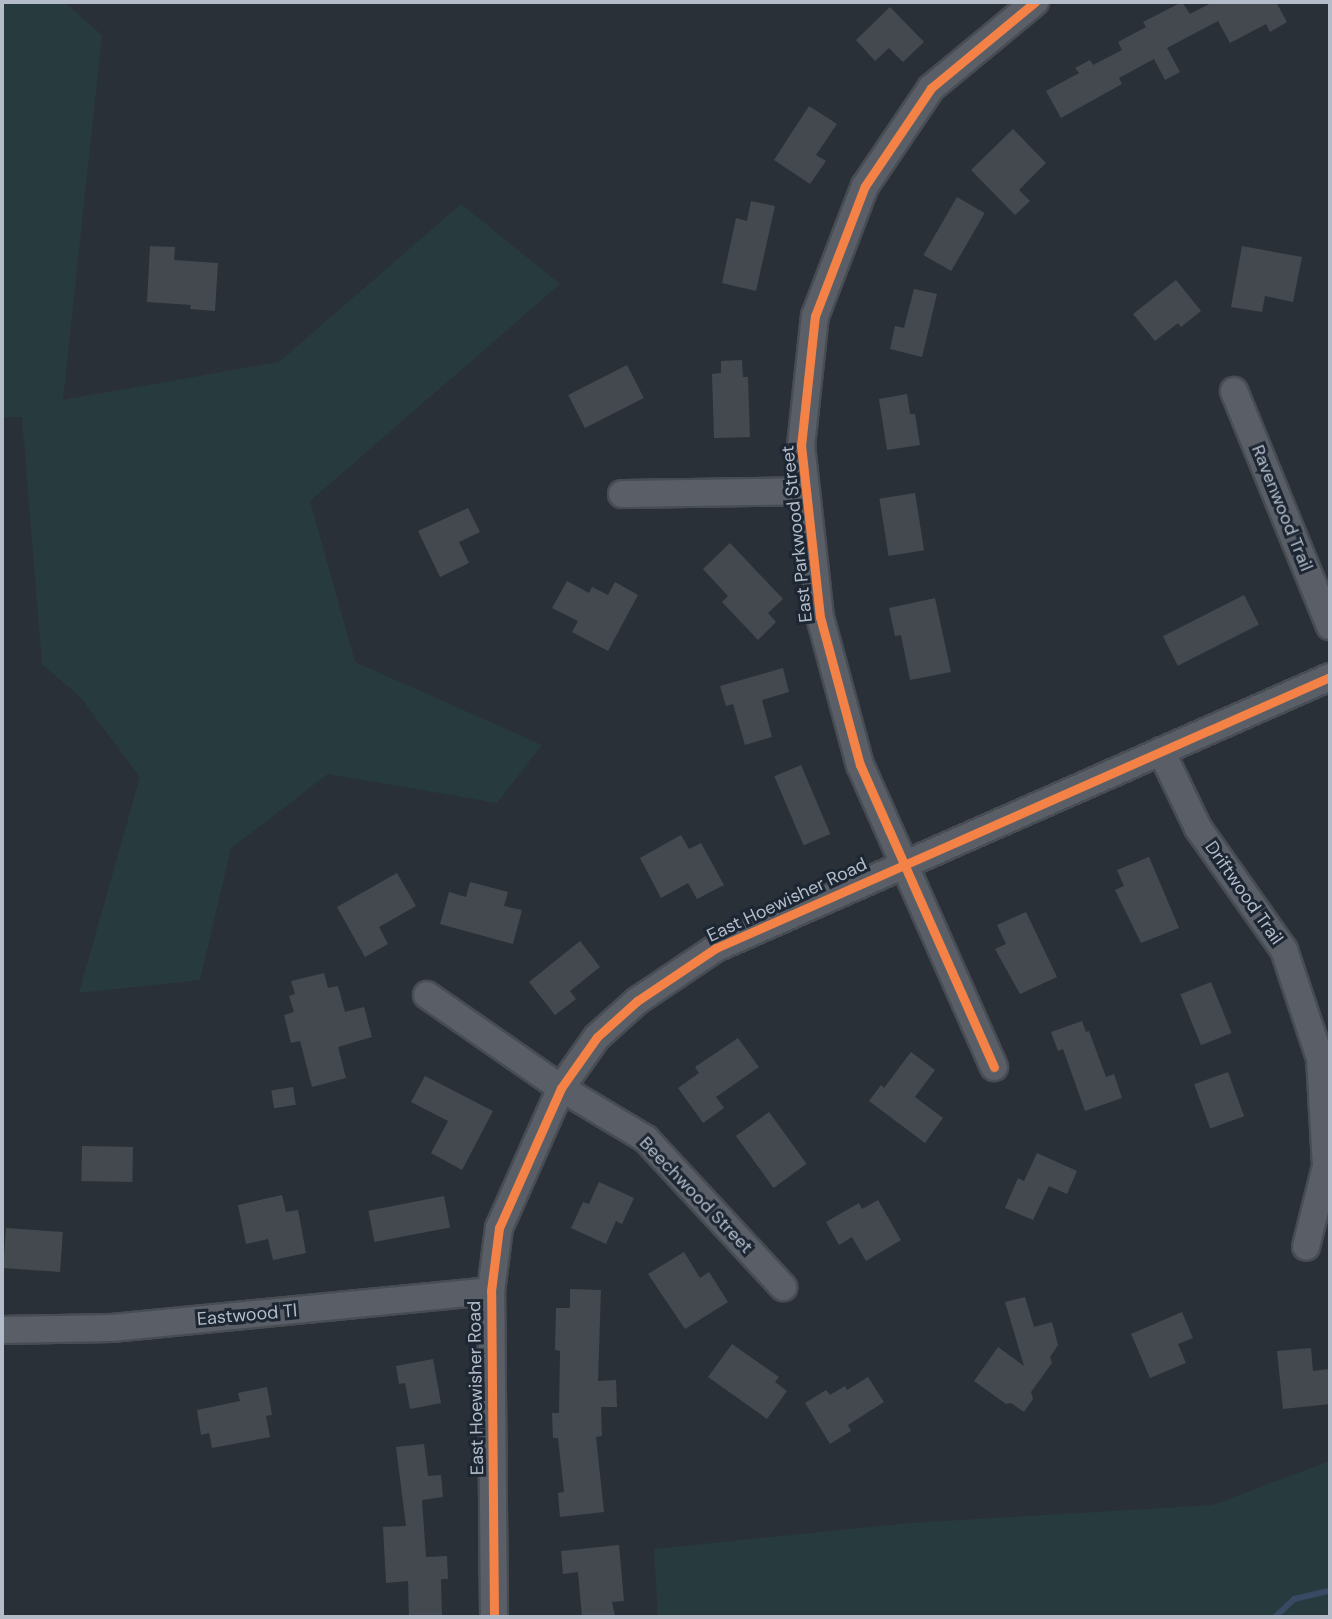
<!DOCTYPE html>
<style>
body{margin:0}
#map{position:relative;width:1332px;height:1619px;overflow:hidden;background:#2a3038;font-family:"DM Sans",sans-serif}
div>[style]{position:absolute}
[style*='--x']{left:calc(var(--x)*1px);top:calc(var(--y)*1px);width:calc(var(--w)*1px);rotate:calc(var(--a)*1deg)}
.green>*{inset:0;background:#273a3e}
.stream>*{height:6px;margin:-3px;padding:0 3px;transform-origin:3px;border-radius:3px;background:#384963}
.building>*{inset:0;background:#444950;transform-origin:0 0}
.roads{filter:drop-shadow(2px 0 #484c53) drop-shadow(-2px 0 #484c53) drop-shadow(0 2px #484c53) drop-shadow(0 -2px #484c53)}
.minor>*{height:26px;margin:-13px;padding:0 13px;transform-origin:13px;border-radius:13px;background:#5a5e66}
.cycleway>*{height:9px;margin:-4.5px;padding:0 4.5px;transform-origin:4.5px;border-radius:4.5px;background:#f48246}
span{translate:-50% -50%;white-space:nowrap;text-align:center;line-height:1.15;-webkit-text-stroke:6px #1d2633;paint-order:stroke}
.street-label{font-size:18px;color:#b4bcc9}
.frame{position:absolute;inset:0;border:4px solid #b4bcc9;pointer-events:none}
</style>
<div id="map">
<div class="green">
<i style="clip-path:polygon(2px 2px,64px 2px,102px 35px,63px 400px,279px 362px,461px 204px,560px 284px,310px 501px,355px 662px,542px 745px,497px 803px,328px 774px,231px 848px,200px 980px,79px 993px,140px 777px,81px 698px,42px 664px,22px 417px,2px 417px)"></i>
<i style="clip-path:polygon(1330px 1461px,1330px 1617px,658px 1617px,654px 1549px,910px 1523px,1213px 1505px)"></i>
</div>
<div class="stream">
<i style="--x:1275;--y:1617;--w:26;--a:-43"></i>
<i style="--x:1294;--y:1599;--w:37;--a:-13"></i>
</div>
<div class="building">
<i style="clip-path:polygon(1182px 2px,1190px 14px,1213px 2px,1276px 2px,1287px 22px,1270px 32px,1266px 24px,1230px 43px,1218px 21px,1167px 48px,1180px 72px,1165px 80px,1154px 59px,1119px 78px,1122px 84px,1061px 118px,1046px 91px,1079px 73px,1075px 68px,1090px 60px,1093px 65px,1122px 50px,1118px 42px,1146px 27px,1143px 22px)"></i>
<i style="clip-path:polygon(890px 7px,924px 42px,903px 62px,889px 48px,875px 61px,856px 40px)"></i>
<i style="clip-path:polygon(809px 106px,837px 124px,816px 155px,826px 161px,810px 184px,774px 160px)"></i>
<i style="clip-path:polygon(1013px 129px,1046px 163px,1019px 190px,1030px 201px,1015px 215px,971px 170px)"></i>
<i style="left:957px;top:197px;width:32px;height:67px;rotate:30deg"></i>
<i style="clip-path:polygon(751px 201px,775px 206px,756px 291px,722px 283px,736px 218px,747px 221px)"></i>
<i style="clip-path:polygon(150px 246px,175px 247px,174px 260px,218px 263px,215px 311px,190px 309px,191px 305px,147px 302px)"></i>
<i style="clip-path:polygon(1242px 246px,1302px 257px,1293px 302px,1265px 296px,1262px 312px,1231px 307px)"></i>
<i style="clip-path:polygon(1176px 280px,1201px 311px,1181px 327px,1178px 323px,1155px 341px,1133px 314px)"></i>
<i style="clip-path:polygon(914px 289px,937px 294px,922px 357px,890px 349px,895px 326px,904px 328px)"></i>
<i style="clip-path:polygon(742px 360px,743px 377px,748px 377px,750px 437px,714px 438px,712px 374px,721px 373px,721px 361px)"></i>
<i style="left:627px;top:365px;width:37px;height:66px;rotate:63deg"></i>
<i style="clip-path:polygon(907px 394px,910px 414px,915px 414px,920px 445px,887px 450px,879px 399px)"></i>
<i style="left:915px;top:493px;width:58px;height:36px;rotate:81deg"></i>
<i style="clip-path:polygon(468px 508px,480px 532px,459px 542px,469px 563px,440px 577px,418px 531px)"></i>
<i style="clip-path:polygon(730px 543px,783px 599px,768px 613px,776px 622px,758px 640px,722px 602px,728px 596px,703px 569px)"></i>
<i style="clip-path:polygon(567px 581px,589px 593px,592px 587px,608px 595px,615px 582px,638px 595px,608px 651px,572px 632px,578px 621px,552px 608px)"></i>
<i style="left:1244px;top:595px;width:33px;height:91px;rotate:63deg"></i>
<i style="clip-path:polygon(935px 598px,951px 672px,910px 680px,901px 635px,895px 636px,889px 608px)"></i>
<i style="clip-path:polygon(783px 668px,789px 692px,762px 700px,772px 737px,745px 745px,733px 704px,726px 706px,720px 686px)"></i>
<i style="left:801px;top:765px;width:75px;height:29px;rotate:67deg"></i>
<i style="clip-path:polygon(681px 835px,689px 849px,701px 843px,724px 885px,697px 899px,688px 883px,661px 898px,640px 858px)"></i>
<i style="clip-path:polygon(1149px 857px,1179px 928px,1141px 943px,1115px 890px,1124px 886px,1117px 870px)"></i>
<i style="clip-path:polygon(397px 873px,416px 906px,379px 927px,388px 944px,365px 957px,337px 907px)"></i>
<i style="clip-path:polygon(470px 882px,508px 892px,504px 906px,522px 910px,513px 944px,440px 924px,449px 892px,466px 897px)"></i>
<i style="clip-path:polygon(1026px 912px,1057px 977px,1020px 994px,995px 949px,1006px 944px,997px 925px)"></i>
<i style="clip-path:polygon(580px 941px,600px 967px,570px 991px,576px 999px,555px 1015px,529px 982px)"></i>
<i style="clip-path:polygon(324px 973px,328px 988px,338px 986px,345px 1012px,364px 1007px,372px 1037px,338px 1047px,346px 1078px,312px 1087px,300px 1041px,291px 1043px,284px 1015px,294px 1012px,289px 996px,295px 994px,291px 981px)"></i>
<i style="left:1211px;top:982px;width:55px;height:33px;rotate:68deg"></i>
<i style="clip-path:polygon(1082px 1021px,1086px 1032px,1089px 1031px,1106px 1077px,1114px 1074px,1122px 1098px,1085px 1111px,1063px 1049px,1058px 1051px,1051px 1032px)"></i>
<i style="clip-path:polygon(738px 1038px,759px 1067px,716px 1097px,724px 1108px,703px 1123px,678px 1088px,699px 1073px,695px 1067px)"></i>
<i style="clip-path:polygon(911px 1052px,935px 1070px,915px 1097px,943px 1118px,925px 1143px,869px 1101px,881px 1085px,884px 1088px)"></i>
<i style="left:1228px;top:1072px;width:47px;height:36px;rotate:70deg"></i>
<i style="clip-path:polygon(425px 1076px,493px 1111px,462px 1170px,431px 1153px,448px 1121px,411px 1102px)"></i>
<i style="left:293px;top:1087px;width:18px;height:22px;rotate:81deg"></i>
<i style="left:769px;top:1112px;width:64px;height:41px;rotate:54deg"></i>
<i style="left:82px;top:1146px;width:51px;height:35px;rotate:1deg"></i>
<i style="clip-path:polygon(1037px 1153px,1077px 1171px,1067px 1194px,1049px 1186px,1033px 1220px,1005px 1208px,1018px 1178px,1024px 1181px)"></i>
<i style="clip-path:polygon(599px 1182px,634px 1198px,622px 1224px,616px 1221px,606px 1244px,571px 1228px,583px 1202px,589px 1204px)"></i>
<i style="clip-path:polygon(282px 1195px,286px 1212px,298px 1210px,306px 1253px,273px 1260px,268px 1239px,246px 1244px,238px 1205px)"></i>
<i style="left:444px;top:1196px;width:32px;height:77px;rotate:79deg"></i>
<i style="clip-path:polygon(878px 1200px,901px 1240px,866px 1261px,852px 1237px,839px 1245px,826px 1222px,859px 1203px,862px 1209px)"></i>
<i style="left:6px;top:1228px;width:57px;height:40px;rotate:4deg"></i>
<i style="clip-path:polygon(684px 1252px,700px 1278px,709px 1272px,728px 1302px,685px 1329px,648px 1274px)"></i>
<i style="clip-path:polygon(570px 1289px,601px 1290px,598px 1381px,616px 1380px,617px 1407px,601px 1407px,602px 1436px,596px 1437px,604px 1512px,560px 1517px,558px 1493px,564px 1492px,558px 1438px,553px 1438px,552px 1413px,559px 1413px,560px 1351px,555px 1350px,556px 1308px,570px 1308px)"></i>
<i style="clip-path:polygon(1025px 1297px,1034px 1327px,1052px 1322px,1058px 1345px,1050px 1357px,1052px 1363px,1031px 1392px,1033px 1399px,1024px 1412px,1011px 1403px,1006px 1404px,974px 1381px,998px 1347px,1024px 1366px,1005px 1302px)"></i>
<i style="clip-path:polygon(1182px 1312px,1193px 1338px,1178px 1344px,1186px 1363px,1150px 1378px,1131px 1334px)"></i>
<i style="clip-path:polygon(732px 1344px,779px 1377px,775px 1382px,787px 1391px,767px 1419px,708px 1377px)"></i>
<i style="clip-path:polygon(1311px 1348px,1313px 1371px,1330px 1369px,1330px 1404px,1283px 1409px,1277px 1351px)"></i>
<i style="clip-path:polygon(433px 1359px,441px 1403px,410px 1409px,405px 1383px,399px 1384px,396px 1366px)"></i>
<i style="clip-path:polygon(868px 1377px,884px 1402px,848px 1425px,851px 1431px,830px 1444px,805px 1403px,826px 1390px,830px 1395px,845px 1386px,847px 1390px)"></i>
<i style="clip-path:polygon(267px 1387px,272px 1415px,266px 1416px,270px 1437px,212px 1448px,209px 1433px,201px 1435px,197px 1410px,240px 1401px,238px 1393px)"></i>
<i style="clip-path:polygon(424px 1444px,428px 1476px,441px 1475px,443px 1497px,422px 1500px,426px 1557px,447px 1556px,448px 1579px,441px 1579px,442px 1617px,409px 1617px,408px 1581px,386px 1583px,383px 1527px,406px 1526px,396px 1447px)"></i>
<i style="clip-path:polygon(619px 1545px,624px 1601px,612px 1602px,615px 1617px,582px 1617px,578px 1572px,563px 1574px,561px 1551px)"></i>
</div>
<div class="roads">
<div class="minor">
<i style="--x:1234;--y:391;--w:254;--a:67.8"></i>
<i style="--x:622;--y:494;--w:182;--a:-0.9"></i>
<i style="--x:1161;--y:751;--w:85;--a:64.3"></i>
<i style="--x:1198;--y:828;--w:149;--a:54.8"></i>
<i style="--x:1284;--y:950;--w:114;--a:71.6"></i>
<i style="--x:1320;--y:1058;--w:108;--a:86.8"></i>
<i style="--x:1326;--y:1166;--w:83;--a:103.9"></i>
<i style="--x:427;--y:995;--w:163;--a:34.8"></i>
<i style="--x:561;--y:1088;--w:99;--a:31"></i>
<i style="--x:646;--y:1139;--w:202;--a:47.2"></i>
<i style="--x:994;--y:1067;--w:330;--a:-113.9"></i>
<i style="--x:860;--y:765;--w:153;--a:-105.1"></i>
<i style="--x:820;--y:617;--w:172;--a:-96.3"></i>
<i style="--x:801;--y:446;--w:131;--a:-83.9"></i>
<i style="--x:815;--y:316;--w:139;--a:-69"></i>
<i style="--x:865;--y:186;--w:118;--a:-56"></i>
<i style="--x:931;--y:88;--w:135;--a:-39.6"></i>
<i style="--x:2;--y:1330;--w:110;--a:-1"></i>
<i style="--x:112;--y:1328;--w:381;--a:-5.6"></i>
<i style="--x:494;--y:1617;--w:326;--a:-90.5"></i>
<i style="--x:491;--y:1291;--w:64;--a:-82.8"></i>
<i style="--x:499;--y:1228;--w:153;--a:-66.1"></i>
<i style="--x:561;--y:1088;--w:62;--a:-54.8"></i>
<i style="--x:597;--y:1037;--w:54;--a:-42"></i>
<i style="--x:637;--y:1001;--w:95;--a:-33.9"></i>
<i style="--x:716;--y:948;--w:671;--a:-23.82"></i>
</div>
</div>
<div class="cycleway">
<i style="--x:994;--y:1067;--w:330;--a:-113.9"></i>
<i style="--x:860;--y:765;--w:153;--a:-105.1"></i>
<i style="--x:820;--y:617;--w:172;--a:-96.3"></i>
<i style="--x:801;--y:446;--w:131;--a:-83.9"></i>
<i style="--x:815;--y:316;--w:139;--a:-69"></i>
<i style="--x:865;--y:186;--w:118;--a:-56"></i>
<i style="--x:931;--y:88;--w:135;--a:-39.6"></i>
<i style="--x:494;--y:1617;--w:326;--a:-90.5"></i>
<i style="--x:491;--y:1291;--w:64;--a:-82.8"></i>
<i style="--x:499;--y:1228;--w:153;--a:-66.1"></i>
<i style="--x:561;--y:1088;--w:62;--a:-54.8"></i>
<i style="--x:597;--y:1037;--w:54;--a:-42"></i>
<i style="--x:637;--y:1001;--w:95;--a:-33.9"></i>
<i style="--x:716;--y:948;--w:671;--a:-23.82"></i>
</div>
<div class="street-label">
<span style="left:1282px;top:508px;rotate:68deg">Ravenwood Trail</span>
<span style="left:797px;top:534px;rotate:-96deg">East Parkwood Street</span>
<span style="left:1244px;top:893px;rotate:55deg">Driftwood Trail</span>
<span style="left:787px;top:900px;rotate:-25deg">East Hoewisher Road</span>
<span style="left:696px;top:1195px;rotate:46deg">Beechwood Street</span>
<span style="left:247px;top:1315px;rotate:-5deg">Eastwood Tl</span>
<span style="left:476px;top:1388px;rotate:-91deg">East Hoewisher Road</span>
</div>
<div class="frame"></div>
</div>
